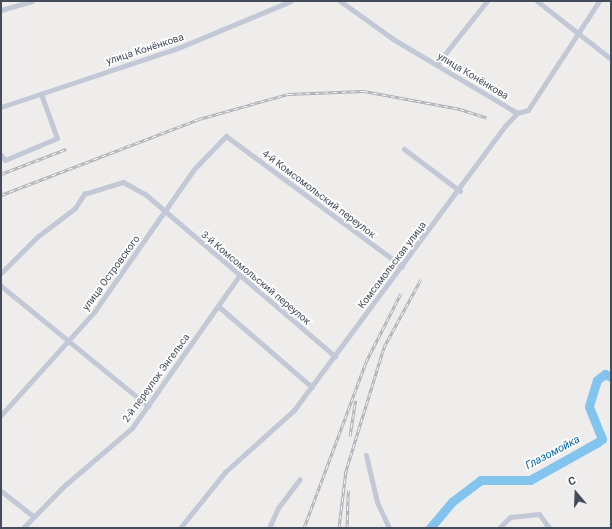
<!DOCTYPE html>
<meta charset="utf-8">
<style>
body{margin:0}
#map{position:relative;width:612px;height:529px;overflow:hidden;background:#efedec;font-family:Roboto,sans-serif}
div>[style]{position:absolute}
[style*='--x']{left:calc(var(--x)*1px);top:calc(var(--y)*1px);width:calc(var(--w)*1px);rotate:calc(var(--a)*1deg)}
.river>*{height:9px;margin:-4.5px;padding:0 4.5px;transform-origin:4.5px;border-radius:4.5px;background:#83c4ef}
.street>*{height:5px;margin:-2.5px;padding:0 2.5px;transform-origin:2.5px;border-radius:2.5px;background:#c2c8d5}
.rail>*{height:3px;margin-top:-1.5px;transform-origin:0;background:repeating-linear-gradient(90deg,#fff 0 4.5px,#aeb0b7 0 9px);box-sizing:border-box;border-block:1px solid #aeb0b7}
span{translate:-50% -50%;white-space:nowrap;text-align:center;line-height:1.15;-webkit-text-stroke:3.5px #fff;paint-order:stroke}
.street-label{font-size:10px;color:#444c5a}
.water-label{font-size:11px;color:#0769ab;font-style:italic}
.frame{position:absolute;inset:0;border:2px solid #444c5a;pointer-events:none}
.north{position:absolute;left:556px;top:473px;width:40px;height:40px;-webkit-text-stroke:3px #fff;paint-order:stroke;rotate:341deg;font-size:11px;font-weight:700;line-height:16px;text-align:center;color:#444c5a}
.north::after{content:'';display:block;margin:auto;width:14px;height:18px;background:#444c5a;clip-path:polygon(50% 0,100% 100%,50% 72%,0 100%)}
</style>
<div id="map">
<div class="river">
<i style="--x:430;--y:528;--w:35;--a:-50"></i>
<i style="--x:453;--y:501;--w:35;--a:-37"></i>
<i style="--x:481;--y:480;--w:49;--a:0"></i>
<i style="--x:530;--y:480;--w:78;--a:-29.2"></i>
<i style="--x:598;--y:442;--w:5;--a:-37"></i>
<i style="--x:602;--y:439;--w:35;--a:-112"></i>
<i style="--x:589;--y:406;--w:27;--a:-73"></i>
<i style="--x:597;--y:380;--w:10;--a:-37"></i>
<i style="--x:605;--y:374;--w:7;--a:27"></i>
</div>
<div class="street">
<i style="--x:340;--y:1;--w:65;--a:35.6"></i>
<i style="--x:393;--y:39;--w:144;--a:30.8"></i>
<i style="--x:537;--y:1;--w:94;--a:38.1"></i>
<i style="--x:1;--y:10;--w:32;--a:-16"></i>
<i style="--x:437;--y:64;--w:80;--a:-51.6"></i>
<i style="--x:1;--y:107;--w:187;--a:-18.4"></i>
<i style="--x:178;--y:48;--w:122;--a:-22.6"></i>
<i style="--x:404;--y:149;--w:70;--a:36.9"></i>
<i style="--x:1;--y:155;--w:6;--a:51"></i>
<i style="--x:5;--y:160;--w:56;--a:-22.9"></i>
<i style="--x:57;--y:138;--w:47;--a:-110"></i>
<i style="--x:1;--y:273;--w:51;--a:-45"></i>
<i style="--x:37;--y:237;--w:48;--a:-37.3"></i>
<i style="--x:75;--y:208;--w:17;--a:-57"></i>
<i style="--x:84;--y:194;--w:41;--a:-17.1"></i>
<i style="--x:123;--y:182;--w:25;--a:29"></i>
<i style="--x:145;--y:194;--w:250;--a:40.5"></i>
<i style="--x:1;--y:286;--w:190;--a:39.2"></i>
<i style="--x:218;--y:306;--w:124;--a:40.8"></i>
<i style="--x:1;--y:415;--w:139;--a:-47.9"></i>
<i style="--x:94;--y:312;--w:174;--a:-55"></i>
<i style="--x:194;--y:169;--w:46;--a:-45.9"></i>
<i style="--x:226;--y:136;--w:219;--a:36.5"></i>
<i style="--x:366;--y:455;--w:48;--a:76.8"></i>
<i style="--x:377;--y:502;--w:29;--a:65"></i>
<i style="--x:1;--y:491;--w:41;--a:38"></i>
<i style="--x:23;--y:528;--w:59;--a:-45.7"></i>
<i style="--x:64;--y:486;--w:89;--a:-40.5"></i>
<i style="--x:132;--y:428;--w:186;--a:-54.9"></i>
<i style="--x:180;--y:528;--w:72;--a:-51.2"></i>
<i style="--x:225;--y:472;--w:93;--a:-41.9"></i>
<i style="--x:294;--y:410;--w:354;--a:-53.4"></i>
<i style="--x:505;--y:126;--w:18;--a:-47"></i>
<i style="--x:517;--y:113;--w:11;--a:-15"></i>
<i style="--x:528;--y:110;--w:130;--a:-56.9"></i>
<i style="--x:269;--y:528;--w:22;--a:-66"></i>
<i style="--x:278;--y:508;--w:36;--a:-53"></i>
<i style="--x:499;--y:528;--w:16;--a:-45"></i>
<i style="--x:510;--y:517;--w:29;--a:-6"></i>
<i style="--x:539;--y:514;--w:17;--a:54"></i>
</div>
<div class="rail">
<i style="--x:1;--y:174;--w:70;--a:-21"></i>
<i style="--x:1;--y:195;--w:212;--a:-21"></i>
<i style="--x:199;--y:119;--w:92;--a:-15.7"></i>
<i style="--x:288;--y:94;--w:76;--a:-2.3"></i>
<i style="--x:364;--y:91;--w:98;--a:10.6"></i>
<i style="--x:460;--y:109;--w:28;--a:18"></i>
<i style="--x:350;--y:436;--w:36;--a:-81"></i>
<i style="--x:345;--y:474;--w:133;--a:-72.9"></i>
<i style="--x:384;--y:347;--w:77;--a:-61.4"></i>
<i style="--x:304;--y:528;--w:177;--a:-69.5"></i>
<i style="--x:366;--y:362;--w:77;--a:-63.1"></i>
<i style="--x:339;--y:528;--w:58;--a:-83.1"></i>
<i style="--x:347;--y:528;--w:38;--a:-88"></i>
</div>
<div class="street-label">
<span style="left:145px;top:49px;rotate:-18deg">улица Конёнкова</span>
<span style="left:473px;top:76px;rotate:31deg">улица Конёнкова</span>
<span style="left:319px;top:194px;rotate:37deg">4-й Комсомольский переулок</span>
<span style="left:392px;top:265px;rotate:-53deg">Комсомольская улица</span>
<span style="left:111px;top:273px;rotate:-54deg">улица Островского</span>
<span style="left:256px;top:278px;rotate:40deg">3-й Комсомольский переулок</span>
<span style="left:156px;top:378px;rotate:-54deg">2-й переулок Энгельса</span>
</div>
<div class="water-label">
<span style="left:553px;top:453px;rotate:-28deg">Глазомойка</span>
</div>
<div class="frame"></div>
<div class="north">С</div>
</div>
